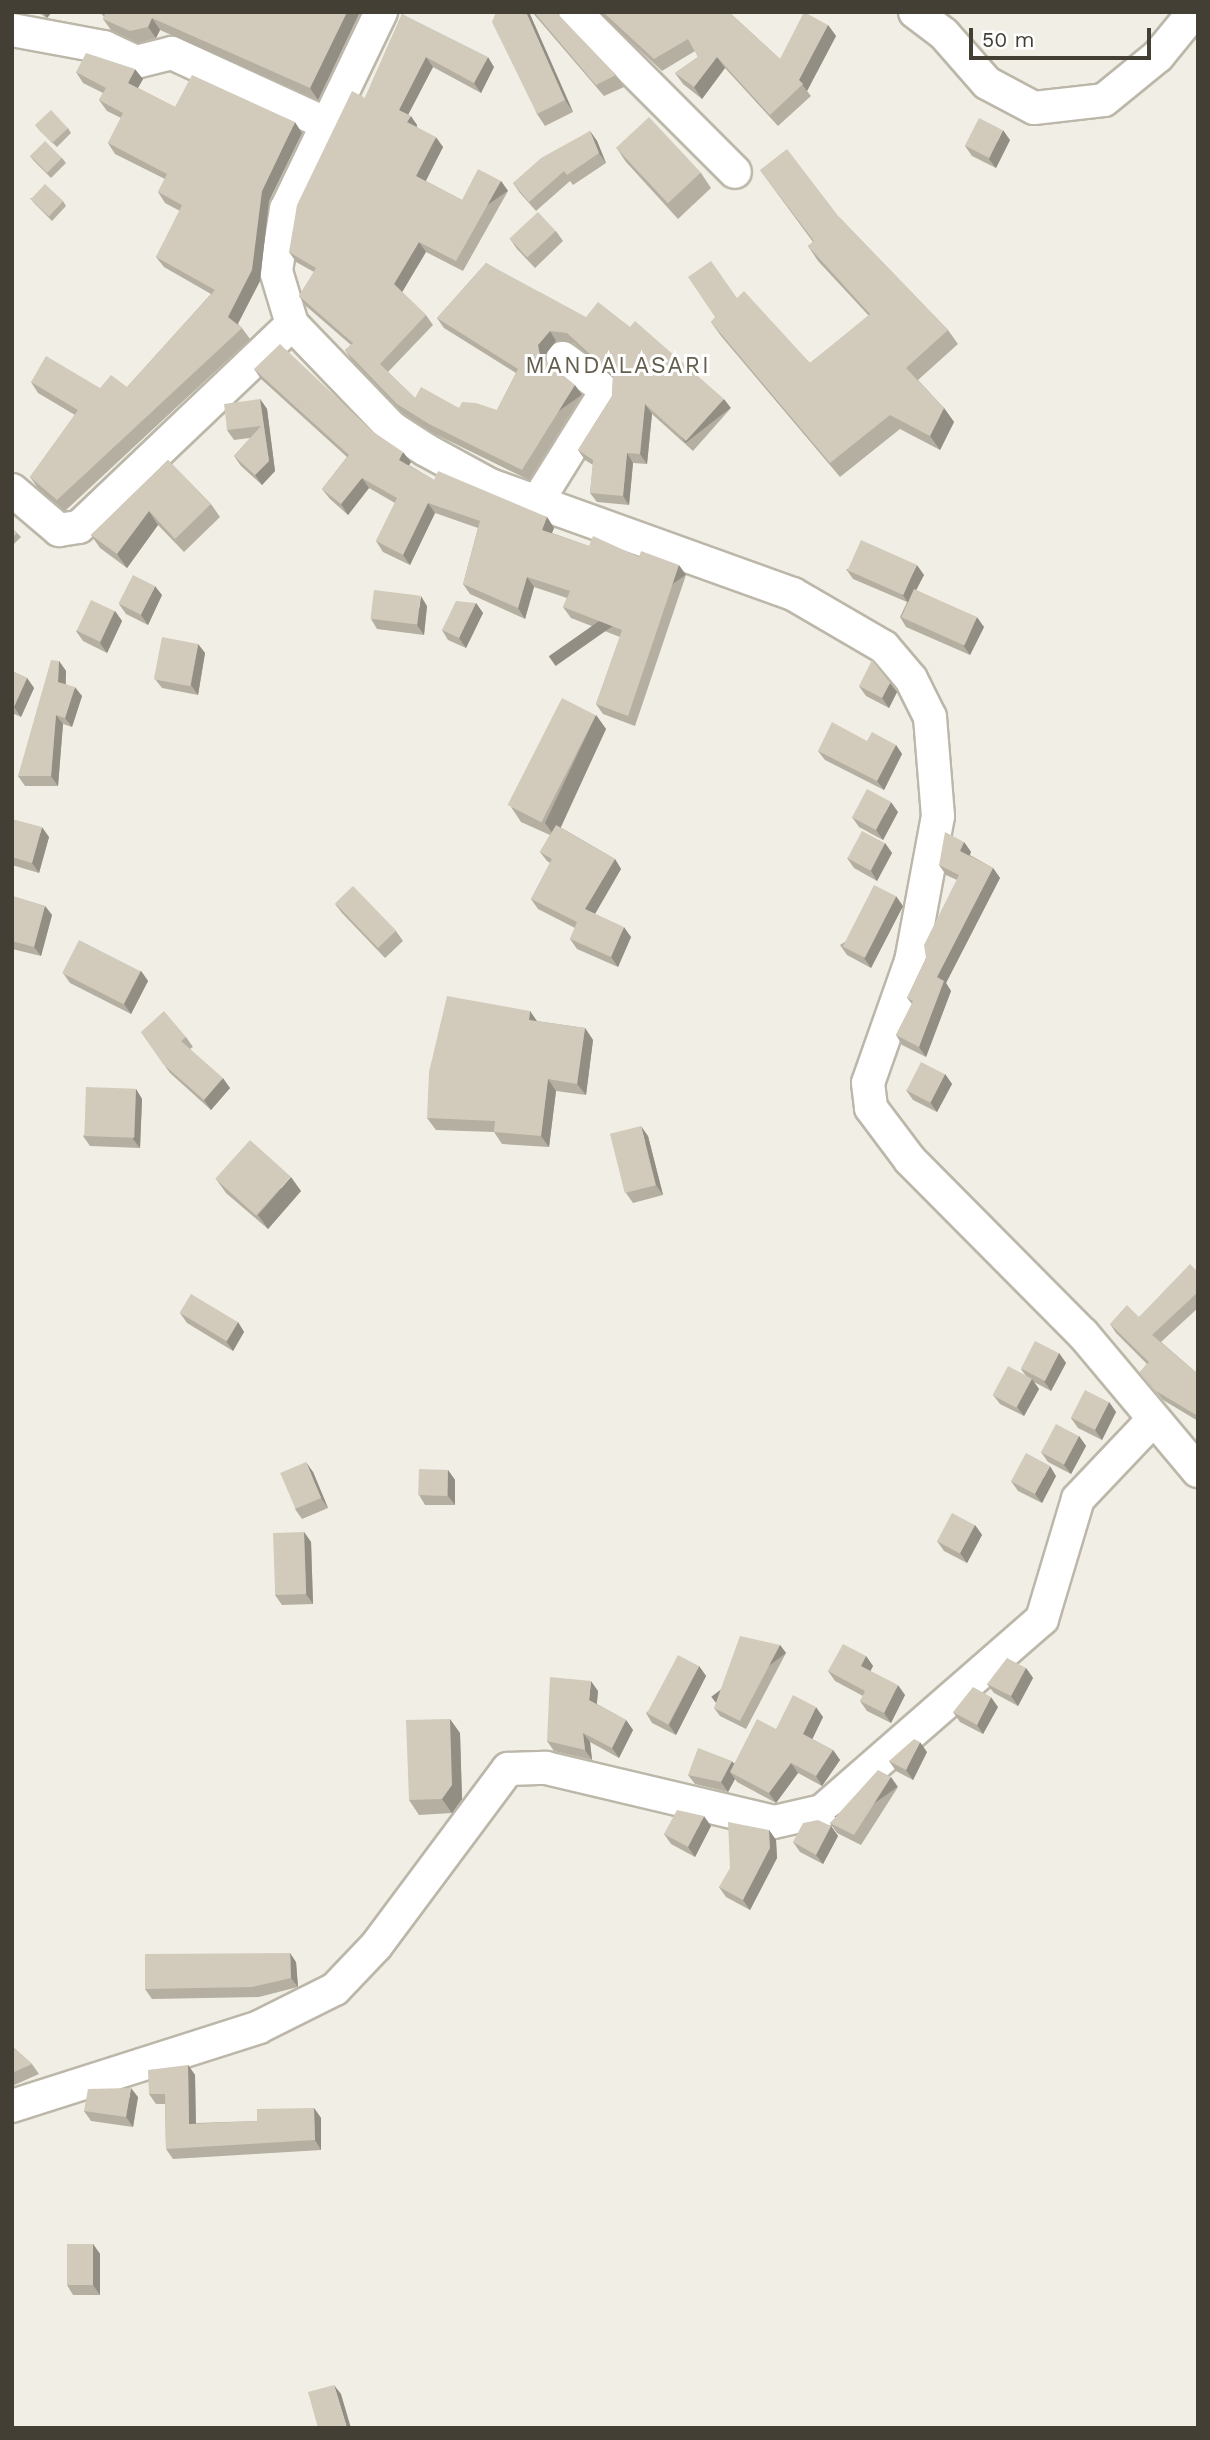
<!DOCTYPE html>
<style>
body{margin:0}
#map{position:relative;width:1210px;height:2440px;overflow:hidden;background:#f1efe5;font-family:"Work Sans",sans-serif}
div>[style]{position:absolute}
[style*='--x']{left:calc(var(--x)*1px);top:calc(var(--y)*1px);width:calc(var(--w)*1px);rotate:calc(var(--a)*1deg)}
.roads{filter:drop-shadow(2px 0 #bcb7a9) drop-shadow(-2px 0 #bcb7a9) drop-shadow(0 2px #bcb7a9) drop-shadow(0 -2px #bcb7a9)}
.minor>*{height:32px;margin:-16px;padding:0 16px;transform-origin:16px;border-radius:16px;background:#fff}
.wall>*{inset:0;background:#b5afa2}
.shaded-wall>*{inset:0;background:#938e84;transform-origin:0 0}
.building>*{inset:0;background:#d2cbbc;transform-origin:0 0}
span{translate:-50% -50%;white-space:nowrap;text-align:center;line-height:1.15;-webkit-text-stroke:6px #fff;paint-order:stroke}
.quarter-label{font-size:23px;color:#655e4e;letter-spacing:2px}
.frame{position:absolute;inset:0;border:14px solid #433f35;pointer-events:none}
.scale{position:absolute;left:969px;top:28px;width:182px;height:32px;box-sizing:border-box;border:4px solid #433f35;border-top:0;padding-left:9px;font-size:21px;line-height:24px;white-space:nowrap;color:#433f35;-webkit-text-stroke:5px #fff;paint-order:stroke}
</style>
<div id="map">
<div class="roads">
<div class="minor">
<i style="--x:381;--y:12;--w:219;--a:115.7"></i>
<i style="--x:286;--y:209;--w:63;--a:99.2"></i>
<i style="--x:276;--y:271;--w:55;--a:73.2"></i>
<i style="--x:292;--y:324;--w:144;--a:46.1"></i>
<i style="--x:392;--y:428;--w:40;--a:32.9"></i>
<i style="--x:426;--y:450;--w:73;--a:28.7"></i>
<i style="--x:490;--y:485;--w:322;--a:19.8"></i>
<i style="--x:793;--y:594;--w:105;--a:30.2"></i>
<i style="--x:884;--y:647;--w:42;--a:49.8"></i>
<i style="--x:911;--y:679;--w:42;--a:63.4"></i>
<i style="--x:930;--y:717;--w:99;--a:85.4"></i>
<i style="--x:938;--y:816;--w:147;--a:100.5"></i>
<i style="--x:911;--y:961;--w:129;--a:109.4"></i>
<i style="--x:868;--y:1083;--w:25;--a:83"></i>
<i style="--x:871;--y:1108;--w:65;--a:53.1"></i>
<i style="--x:910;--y:1160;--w:245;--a:45.2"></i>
<i style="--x:1083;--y:1334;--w:179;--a:50"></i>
<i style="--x:575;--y:12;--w:226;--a:45"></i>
<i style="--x:915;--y:12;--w:36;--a:37"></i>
<i style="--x:944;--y:34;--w:65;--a:48.7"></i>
<i style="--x:987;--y:83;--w:53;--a:28"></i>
<i style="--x:1034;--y:108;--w:70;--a:-6.5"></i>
<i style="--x:1104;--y:100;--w:70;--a:-39.2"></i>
<i style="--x:1158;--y:56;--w:57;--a:-50.7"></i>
<i style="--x:12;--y:30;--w:94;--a:10.5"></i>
<i style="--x:104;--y:47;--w:35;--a:25"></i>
<i style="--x:136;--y:62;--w:37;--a:-14"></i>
<i style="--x:172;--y:53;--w:173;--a:24.6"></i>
<i style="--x:12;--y:490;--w:62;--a:40.4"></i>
<i style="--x:59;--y:530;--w:20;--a:-9"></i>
<i style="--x:79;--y:527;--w:294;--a:-43.6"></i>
<i style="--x:537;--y:502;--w:125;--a:-58.1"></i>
<i style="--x:603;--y:396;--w:9;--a:-96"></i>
<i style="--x:602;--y:387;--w:49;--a:-143.4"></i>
<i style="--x:12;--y:2106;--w:259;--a:-17.7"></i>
<i style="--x:259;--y:2027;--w:85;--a:-26.6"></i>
<i style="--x:335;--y:1989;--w:59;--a:-46.4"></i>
<i style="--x:376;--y:1946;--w:221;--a:-53.3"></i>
<i style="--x:508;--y:1769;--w:38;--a:-2"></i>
<i style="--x:546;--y:1768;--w:234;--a:13.3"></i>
<i style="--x:774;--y:1822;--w:49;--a:-12.9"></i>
<i style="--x:822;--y:1811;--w:292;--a:-41.1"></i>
<i style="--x:1042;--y:1619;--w:125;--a:-73.3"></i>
<i style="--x:1078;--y:1499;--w:110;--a:-46.5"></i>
</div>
</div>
<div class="wall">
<i style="clip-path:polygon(37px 12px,52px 12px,47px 18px)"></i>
<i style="clip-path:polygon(100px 12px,360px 12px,318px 100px,160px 30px,156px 38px,138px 43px,111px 30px,103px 19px,104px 17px)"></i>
<i style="clip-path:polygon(496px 12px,529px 12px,573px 112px,545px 126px,537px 114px)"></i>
<i style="clip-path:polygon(532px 12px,559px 12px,558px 15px,616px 75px,624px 87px,604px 96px)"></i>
<i style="clip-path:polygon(599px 12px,729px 12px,780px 59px,828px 25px,836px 36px,807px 91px,811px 96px,778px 126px,725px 68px,702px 99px,683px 84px,675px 73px,698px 57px,695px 51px,662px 71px)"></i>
<i style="clip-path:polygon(402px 14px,494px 67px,481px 93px,433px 67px,408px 114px,417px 125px,417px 127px,443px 147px,426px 181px,462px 200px,501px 181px,508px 191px,463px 271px,426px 252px,402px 292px,426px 315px,433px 325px,388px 372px,415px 398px,459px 408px,497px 410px,516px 373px,444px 328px,437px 318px,486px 263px,731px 408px,693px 451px,652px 414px,647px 464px,633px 463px,629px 505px,597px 502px,590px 493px,593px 465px,585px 460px,578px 450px,612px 396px,613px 378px,574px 343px,556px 341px,545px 355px,546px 361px,582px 395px,529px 480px,435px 434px,404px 414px,352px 360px,345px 350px,351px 345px,306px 306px,299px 296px,314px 272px,296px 262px,289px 252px,365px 98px)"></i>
<i style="clip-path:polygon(76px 72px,143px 79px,138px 88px,175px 107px,302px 133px,269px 201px,260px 281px,238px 324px,242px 328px,250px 339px,65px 511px,38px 488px,30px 477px,75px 415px,38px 393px,31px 382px,100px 388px,127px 387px,211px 294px,164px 267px,156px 257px,180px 211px,165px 203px,158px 192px,165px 179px,115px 154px,108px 143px,121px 118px,107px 111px,99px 100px,103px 93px,83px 83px)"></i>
<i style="clip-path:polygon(36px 126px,68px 128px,71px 133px,57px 147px,40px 131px)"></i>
<i style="clip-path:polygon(590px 131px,597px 141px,606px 163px,573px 185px,570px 181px,536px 211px,520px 193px,513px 183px)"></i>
<i style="clip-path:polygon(1010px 140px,996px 168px,972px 156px,965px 146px)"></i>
<i style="clip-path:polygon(616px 147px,701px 173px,711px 188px,678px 219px,626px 162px)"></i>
<i style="clip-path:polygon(30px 156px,62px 158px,66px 163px,51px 178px,34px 161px)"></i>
<i style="clip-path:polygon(760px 170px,839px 217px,948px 330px,958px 344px,918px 380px,944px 408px,954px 422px,940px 450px,900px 429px,840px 477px,721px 336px,711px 322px,737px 298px,810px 363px,869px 316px,818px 261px,808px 246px,813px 242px)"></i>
<i style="clip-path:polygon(30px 198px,63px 201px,66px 206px,52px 221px,34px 203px)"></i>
<i style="clip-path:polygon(556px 231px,563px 241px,535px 268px,517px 249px,510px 239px)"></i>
<i style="clip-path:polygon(254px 369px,372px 431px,411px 462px,409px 465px,434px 480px,547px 517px,554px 528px,552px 533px,589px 546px,639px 557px,686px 575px,635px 726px,603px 714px,596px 704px,620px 637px,571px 618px,563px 607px,567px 598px,534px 587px,525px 619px,470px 594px,463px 584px,478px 528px,435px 513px,410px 565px,383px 552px,376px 541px,395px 503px,369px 488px,348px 515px,330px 499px,322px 489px,347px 457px,261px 379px)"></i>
<i style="clip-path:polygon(260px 399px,267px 409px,275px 471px,262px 485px,241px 466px,234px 456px,250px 438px,234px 440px,227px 430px)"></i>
<i style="clip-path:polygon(168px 460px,211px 504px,220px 517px,184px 552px,158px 525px,127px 568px,100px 548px,91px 535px)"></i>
<i style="clip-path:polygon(12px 528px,21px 537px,12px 546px)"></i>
<i style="clip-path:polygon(846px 569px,924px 575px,916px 590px,984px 627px,970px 655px,906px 627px,900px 617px,907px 602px,853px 579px)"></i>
<i style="clip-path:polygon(162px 595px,148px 625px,126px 614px,119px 604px)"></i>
<i style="clip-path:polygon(476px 603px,483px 613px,466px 648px,448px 640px,442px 630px)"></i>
<i style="clip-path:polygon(427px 606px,424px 635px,377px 629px,371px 619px)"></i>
<i style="clip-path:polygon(115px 611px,122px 621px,107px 653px,83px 641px,76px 631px)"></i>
<i style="clip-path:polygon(198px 644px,205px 653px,198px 695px,162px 688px,155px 679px)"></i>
<i style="clip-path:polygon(59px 661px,66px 671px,66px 684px,82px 696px,72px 727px,63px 724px,58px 786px,25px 786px,18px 776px)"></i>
<i style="clip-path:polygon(12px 671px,27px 678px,34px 688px,21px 717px,12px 713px)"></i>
<i style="clip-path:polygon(890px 683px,897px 692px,889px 708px,866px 696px,859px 686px)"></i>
<i style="clip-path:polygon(596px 715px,606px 729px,560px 827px,615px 859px,621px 869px,595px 914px,631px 937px,618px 967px,577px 949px,570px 939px,575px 928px,538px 909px,531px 899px,550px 863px,547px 861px,540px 852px,550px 835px,521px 822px,511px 807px)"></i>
<i style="clip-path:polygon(896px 745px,902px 754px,884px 790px,825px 760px,818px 751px)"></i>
<i style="clip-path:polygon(898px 812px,883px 840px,859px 827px,852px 817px)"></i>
<i style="clip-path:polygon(12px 819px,49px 837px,39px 873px,12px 865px)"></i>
<i style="clip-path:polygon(964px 842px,971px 852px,970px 855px,993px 868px,1000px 878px,946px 983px,951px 991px,926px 1057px,902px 1045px,896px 1035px,912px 1004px,907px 998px,926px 958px,957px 880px,946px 875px,939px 865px)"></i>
<i style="clip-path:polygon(885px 843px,892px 853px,877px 881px,854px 868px,847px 858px)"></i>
<i style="clip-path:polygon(12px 896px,45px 906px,52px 915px,41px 956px,12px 949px)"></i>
<i style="clip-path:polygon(335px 904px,396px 931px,403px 941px,385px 958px,342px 913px)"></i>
<i style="clip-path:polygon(903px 906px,871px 968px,847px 955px,840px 945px)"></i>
<i style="clip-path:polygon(141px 971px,148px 981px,131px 1014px,70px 983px,63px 973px)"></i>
<i style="clip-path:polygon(530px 1011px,537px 1021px,585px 1028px,593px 1040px,586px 1095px,556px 1091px,549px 1147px,502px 1144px,494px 1132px,436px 1130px,427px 1118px)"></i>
<i style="clip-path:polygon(141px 1032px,186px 1037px,193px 1047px,190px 1049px,230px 1088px,211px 1110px,170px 1073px)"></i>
<i style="clip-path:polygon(945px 1074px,952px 1084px,937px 1112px,913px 1100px,906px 1090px)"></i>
<i style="clip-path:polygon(136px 1089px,142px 1099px,140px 1148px,90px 1146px,83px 1136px)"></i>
<i style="clip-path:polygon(648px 1136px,663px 1195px,633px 1203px,626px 1193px)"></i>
<i style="clip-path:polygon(216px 1179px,301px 1191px,268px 1229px,226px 1193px)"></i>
<i style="clip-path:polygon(1198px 1272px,1198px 1308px,1161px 1342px,1198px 1374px,1198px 1421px,1163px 1400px,1140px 1372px,1147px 1364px,1116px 1333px,1110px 1324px,1139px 1317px)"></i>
<i style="clip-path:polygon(180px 1313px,238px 1322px,244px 1332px,233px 1351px,187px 1323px)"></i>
<i style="clip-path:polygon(1059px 1353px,1066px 1363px,1051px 1391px,1034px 1382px,1039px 1389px,1024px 1416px,1000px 1404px,993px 1395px,1026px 1376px,1021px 1369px)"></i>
<i style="clip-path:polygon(1109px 1402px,1116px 1412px,1102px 1440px,1078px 1428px,1071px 1418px)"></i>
<i style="clip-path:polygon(1079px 1436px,1086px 1446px,1071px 1474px,1048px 1462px,1041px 1452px)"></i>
<i style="clip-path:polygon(448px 1470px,455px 1480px,455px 1505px,425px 1505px,419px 1495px)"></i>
<i style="clip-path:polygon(313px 1472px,328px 1508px,302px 1519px,295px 1509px)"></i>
<i style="clip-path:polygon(1056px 1476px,1042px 1503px,1018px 1491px,1011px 1481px)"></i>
<i style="clip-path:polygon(975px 1525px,982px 1535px,967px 1563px,944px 1551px,937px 1541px)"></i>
<i style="clip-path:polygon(304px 1532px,311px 1542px,313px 1604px,282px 1605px,275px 1595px)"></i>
<i style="clip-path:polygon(780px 1645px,786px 1653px,746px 1729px,720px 1716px,714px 1708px)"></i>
<i style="clip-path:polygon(866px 1656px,873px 1666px,870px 1671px,905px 1695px,891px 1723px,867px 1711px,860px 1701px,863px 1696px,835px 1681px,828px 1671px)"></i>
<i style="clip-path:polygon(699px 1666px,706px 1676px,676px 1735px,652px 1723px,646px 1713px)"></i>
<i style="clip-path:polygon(1026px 1668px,1033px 1678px,1018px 1706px,994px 1693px,987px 1684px)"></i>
<i style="clip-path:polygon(598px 1691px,597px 1704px,626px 1720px,633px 1730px,619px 1758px,590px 1742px,592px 1760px,554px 1751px,547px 1741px)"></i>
<i style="clip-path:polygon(998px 1707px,983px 1734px,960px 1722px,953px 1712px)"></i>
<i style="clip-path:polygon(823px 1717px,812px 1739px,833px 1750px,840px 1760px,822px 1786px,798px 1773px,776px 1803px,737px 1782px,735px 1779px,728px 1792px,695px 1784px,688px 1775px,734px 1763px,776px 1729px)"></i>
<i style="clip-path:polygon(460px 1733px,462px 1799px,452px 1813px,419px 1815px,409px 1800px)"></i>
<i style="clip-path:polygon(927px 1752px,913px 1780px,896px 1771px,889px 1761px)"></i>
<i style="clip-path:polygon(898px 1787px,861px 1845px,837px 1833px,830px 1823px)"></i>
<i style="clip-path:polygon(711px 1826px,695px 1857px,671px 1844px,664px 1834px)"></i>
<i style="clip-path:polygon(831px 1826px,838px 1836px,823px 1864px,800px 1852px,793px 1842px)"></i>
<i style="clip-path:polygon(769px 1830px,776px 1840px,777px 1858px,750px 1910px,726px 1897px,719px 1887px)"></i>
<i style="clip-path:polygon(296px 1962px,298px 1987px,259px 1997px,152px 1999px,145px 1989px)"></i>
<i style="clip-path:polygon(12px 2046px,32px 2064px,39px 2074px,12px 2086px)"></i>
<i style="clip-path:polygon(188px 2065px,195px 2075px,196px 2123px,257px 2121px,314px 2108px,321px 2118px,321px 2150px,173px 2159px,166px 2149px,165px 2104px,156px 2104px,149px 2094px)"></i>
<i style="clip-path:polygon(138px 2097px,133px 2127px,91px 2121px,84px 2111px)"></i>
<i style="clip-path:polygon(93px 2244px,100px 2254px,100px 2295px,73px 2295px,67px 2285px)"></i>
</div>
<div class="shaded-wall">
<i style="clip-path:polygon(43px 12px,52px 12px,47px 18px)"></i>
<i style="clip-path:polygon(347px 12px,360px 12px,318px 100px,310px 88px)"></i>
<i style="clip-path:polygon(526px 12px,529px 12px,573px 112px,565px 100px)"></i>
<i style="clip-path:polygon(152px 18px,160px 30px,156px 38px,148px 27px)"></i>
<i style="clip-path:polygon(828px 25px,836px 36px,807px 91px,799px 80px)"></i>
<i style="clip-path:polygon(426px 57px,433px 67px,406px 119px,399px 110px)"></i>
<i style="clip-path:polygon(488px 57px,494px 67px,481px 93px,474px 83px)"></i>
<i style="clip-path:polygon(717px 57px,725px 68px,702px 99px,694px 87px)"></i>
<i style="clip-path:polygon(135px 69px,143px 79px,135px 93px,128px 83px)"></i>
<i style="clip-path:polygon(411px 116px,417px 125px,414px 132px,407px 122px)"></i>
<i style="clip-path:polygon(295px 122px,302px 133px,269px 201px,260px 281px,236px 327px,228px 317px,262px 191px)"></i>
<i style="clip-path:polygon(1003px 130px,1010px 140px,996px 168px,989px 159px)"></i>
<i style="clip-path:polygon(590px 131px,597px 141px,606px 163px,599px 153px)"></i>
<i style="clip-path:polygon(436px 137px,443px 147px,423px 186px,416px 176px)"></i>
<i style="left:501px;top:181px;width:12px;height:92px;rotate:55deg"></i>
<i style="clip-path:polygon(419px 242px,426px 252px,401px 294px,394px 284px)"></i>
<i style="clip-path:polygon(550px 331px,556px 341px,545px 355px,546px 366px,540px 356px,538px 345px)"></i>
<i style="left:575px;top:385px;width:12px;height:100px;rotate:55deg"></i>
<i style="clip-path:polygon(260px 399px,267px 409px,275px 471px,262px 485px,255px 475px,269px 461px)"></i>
<i style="left:724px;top:399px;width:11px;height:57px;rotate:52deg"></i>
<i style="clip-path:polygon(645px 404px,652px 414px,647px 464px,640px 454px)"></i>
<i style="clip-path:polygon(944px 408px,954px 422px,940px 450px,930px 436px)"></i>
<i style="clip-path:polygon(403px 452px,411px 462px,406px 470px,399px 460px)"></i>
<i style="clip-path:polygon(627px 453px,633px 463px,629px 505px,623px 496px)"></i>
<i style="clip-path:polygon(362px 478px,369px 488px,348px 515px,341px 504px)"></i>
<i style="clip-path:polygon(428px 503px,435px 513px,410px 565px,403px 555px)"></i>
<i style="clip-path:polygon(149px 511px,158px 525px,127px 568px,117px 554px)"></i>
<i style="clip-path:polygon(547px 517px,554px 528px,549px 540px,542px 530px)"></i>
<i style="left:679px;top:565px;width:12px;height:159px;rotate:55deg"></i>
<i style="clip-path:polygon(917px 565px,924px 575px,909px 604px,902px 594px)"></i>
<i style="clip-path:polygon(527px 577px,534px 587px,525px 619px,518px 608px)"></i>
<i style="clip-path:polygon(155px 586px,162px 595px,148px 625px,141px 615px)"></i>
<i style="clip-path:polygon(421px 596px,427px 606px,424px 635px,417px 625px)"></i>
<i style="clip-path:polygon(476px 603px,483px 613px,466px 648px,459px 638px)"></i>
<i style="clip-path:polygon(115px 611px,122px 621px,107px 653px,100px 643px)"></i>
<i style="clip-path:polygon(977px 617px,984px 627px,970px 655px,963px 645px)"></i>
<i style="clip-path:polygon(198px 644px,205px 653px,198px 695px,191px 685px)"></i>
<i style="clip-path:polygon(59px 661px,66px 671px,65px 692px,58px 682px)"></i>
<i style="clip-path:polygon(27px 678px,34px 688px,21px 717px,14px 707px)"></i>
<i style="clip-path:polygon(890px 683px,897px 692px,889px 708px,882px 698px)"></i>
<i style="clip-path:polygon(75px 687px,82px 696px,72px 727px,65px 718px)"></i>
<i style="clip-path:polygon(56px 715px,63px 724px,58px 786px,51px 776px)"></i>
<i style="clip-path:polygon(596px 715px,606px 729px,556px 838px,545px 823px)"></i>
<i style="clip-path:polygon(896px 745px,902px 754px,884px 790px,877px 781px)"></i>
<i style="clip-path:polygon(891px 802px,898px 812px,883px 840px,876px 830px)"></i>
<i style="clip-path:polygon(42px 827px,49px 837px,39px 873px,32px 863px)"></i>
<i style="clip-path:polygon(964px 842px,971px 852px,967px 860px,960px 851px)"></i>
<i style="clip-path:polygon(885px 843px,892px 853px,877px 881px,871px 871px)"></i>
<i style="clip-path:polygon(615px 859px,621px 869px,592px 919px,585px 909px)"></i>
<i style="clip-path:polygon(993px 868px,1000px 878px,946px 983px,951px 991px,926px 1057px,919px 1047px,937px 977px)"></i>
<i style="clip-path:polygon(896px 896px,903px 906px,871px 968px,864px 958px)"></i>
<i style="clip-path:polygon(45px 906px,52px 915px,41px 956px,34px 947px)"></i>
<i style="clip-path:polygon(624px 927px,631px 937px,618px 967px,611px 957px)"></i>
<i style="clip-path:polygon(141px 971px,148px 981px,131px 1014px,124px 1004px)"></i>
<i style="clip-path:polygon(530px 1011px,538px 1023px,529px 1020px)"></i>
<i style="clip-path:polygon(585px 1028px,593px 1040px,586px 1095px,577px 1084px)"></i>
<i style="clip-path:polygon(945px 1074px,952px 1084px,937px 1112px,930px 1102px)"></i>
<i style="clip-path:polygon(223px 1078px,230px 1088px,211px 1110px,204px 1100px)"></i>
<i style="clip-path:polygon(548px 1079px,556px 1091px,549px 1147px,541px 1136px)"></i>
<i style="clip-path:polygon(136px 1089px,142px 1099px,140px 1148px,133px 1139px)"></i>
<i style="clip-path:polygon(641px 1126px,648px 1136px,663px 1195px,656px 1185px)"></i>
<i style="clip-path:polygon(291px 1177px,301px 1191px,268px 1229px,258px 1215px)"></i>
<i style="clip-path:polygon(238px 1322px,244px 1332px,233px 1351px,226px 1341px)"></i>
<i style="clip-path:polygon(1059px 1353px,1066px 1363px,1051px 1391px,1044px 1381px)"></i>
<i style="clip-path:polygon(1032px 1379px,1039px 1389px,1024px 1416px,1017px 1407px)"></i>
<i style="clip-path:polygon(1109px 1402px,1116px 1412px,1102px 1440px,1095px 1430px)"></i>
<i style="clip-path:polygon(1079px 1436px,1086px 1446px,1071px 1474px,1064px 1465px)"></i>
<i style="clip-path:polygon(306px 1462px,313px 1472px,328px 1508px,321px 1498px)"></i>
<i style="clip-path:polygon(1050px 1466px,1056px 1476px,1042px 1503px,1035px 1494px)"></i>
<i style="clip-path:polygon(448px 1470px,455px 1480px,455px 1505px,448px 1496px)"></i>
<i style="clip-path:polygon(975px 1525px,982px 1535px,967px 1563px,960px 1553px)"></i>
<i style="clip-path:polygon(304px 1532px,311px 1542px,313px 1604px,306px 1594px)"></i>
<i style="left:780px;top:1645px;width:10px;height:86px;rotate:53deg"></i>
<i style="clip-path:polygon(866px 1656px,873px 1666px,868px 1676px,861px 1666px)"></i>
<i style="clip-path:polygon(699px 1666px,706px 1676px,676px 1735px,669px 1725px)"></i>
<i style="clip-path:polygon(1026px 1668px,1033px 1678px,1018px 1706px,1011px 1696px)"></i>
<i style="clip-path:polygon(591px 1681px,598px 1691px,596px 1710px,589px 1700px)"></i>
<i style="clip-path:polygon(898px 1685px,905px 1695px,891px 1723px,884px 1713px)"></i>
<i style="clip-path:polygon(991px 1697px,998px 1707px,983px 1734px,977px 1725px)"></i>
<i style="clip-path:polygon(816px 1707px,823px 1717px,810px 1744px,803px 1734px)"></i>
<i style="clip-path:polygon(450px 1719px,460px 1733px,462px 1799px,452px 1813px,442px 1799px)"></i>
<i style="clip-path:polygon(626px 1720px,633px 1730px,619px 1758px,612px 1748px)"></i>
<i style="clip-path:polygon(583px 1733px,590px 1742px,592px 1760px,585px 1750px)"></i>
<i style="clip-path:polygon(920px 1742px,927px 1752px,913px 1780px,906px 1770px)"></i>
<i style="clip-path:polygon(833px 1750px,840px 1760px,822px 1786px,816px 1776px)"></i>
<i style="clip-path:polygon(732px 1761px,739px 1771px,730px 1772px,735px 1779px,728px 1792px,721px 1782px)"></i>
<i style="clip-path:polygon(791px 1763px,798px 1773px,776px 1803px,769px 1793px)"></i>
<i style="left:891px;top:1777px;width:12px;height:69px;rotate:55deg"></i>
<i style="clip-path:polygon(704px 1816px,711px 1826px,695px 1857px,688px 1847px)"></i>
<i style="clip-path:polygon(831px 1826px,838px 1836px,823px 1864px,816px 1855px)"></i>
<i style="clip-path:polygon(769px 1830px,776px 1840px,777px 1858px,750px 1910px,743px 1900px)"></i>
<i style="clip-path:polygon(290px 1953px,296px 1962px,298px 1987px,291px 1978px)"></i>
<i style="clip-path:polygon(188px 2065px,195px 2075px,196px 2134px,189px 2124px)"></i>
<i style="clip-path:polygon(131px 2088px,138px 2097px,133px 2127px,126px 2117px)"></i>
<i style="clip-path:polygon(314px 2108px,321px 2118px,321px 2150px,315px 2140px)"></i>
<i style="clip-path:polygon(93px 2244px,100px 2254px,100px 2295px,93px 2285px)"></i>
<i style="clip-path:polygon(334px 2385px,341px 2394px,351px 2428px,347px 2428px)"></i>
</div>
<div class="building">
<i style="clip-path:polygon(106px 12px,347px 12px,310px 88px,152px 18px,148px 27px,130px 31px,103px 19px)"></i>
<i style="clip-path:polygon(496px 12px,526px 12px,565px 100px,537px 114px,492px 22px)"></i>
<i style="clip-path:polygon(534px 12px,556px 12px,616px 75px,596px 85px)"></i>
<i style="clip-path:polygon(603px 12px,729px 12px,780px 59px,804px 12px,828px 25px,799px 80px,803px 84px,770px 115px,717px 57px,694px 87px,675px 73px,698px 57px,688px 39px,654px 59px)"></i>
<i style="clip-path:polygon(402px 14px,488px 57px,474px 83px,426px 57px,399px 110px,411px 116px,407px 122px,436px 137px,416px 176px,462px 200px,478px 169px,501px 181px,456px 261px,419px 242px,394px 284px,426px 315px,380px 364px,415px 398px,421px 387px,459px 408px,462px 402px,476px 403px,497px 410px,518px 369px,437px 318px,486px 263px,586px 317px,598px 302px,630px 327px,635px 321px,724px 399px,686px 441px,645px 404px,640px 454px,627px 453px,623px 496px,590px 493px,593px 460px,578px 450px,612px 396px,613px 375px,567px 333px,550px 331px,538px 345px,540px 356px,575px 385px,522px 470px,429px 424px,397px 404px,345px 350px,353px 343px,299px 296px,316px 268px,289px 252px,297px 205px,352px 91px,365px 98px)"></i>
<i style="clip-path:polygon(86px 53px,135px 69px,128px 83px,175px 107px,192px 75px,295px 122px,262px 191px,252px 270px,228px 317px,242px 328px,57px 500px,30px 477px,78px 410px,31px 382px,46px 356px,100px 388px,111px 375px,127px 387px,215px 290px,156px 257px,182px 205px,158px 192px,167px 174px,108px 143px,123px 113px,99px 100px,106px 88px,76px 72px)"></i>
<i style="left:51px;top:110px;width:25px;height:22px;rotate:47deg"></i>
<i style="left:649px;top:117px;width:76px;height:45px;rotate:47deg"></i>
<i style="left:979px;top:118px;width:27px;height:31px;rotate:27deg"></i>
<i style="clip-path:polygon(590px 131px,599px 153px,567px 175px,564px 171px,529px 202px,513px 183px,541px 158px)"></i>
<i style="left:45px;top:141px;width:24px;height:21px;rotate:45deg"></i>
<i style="clip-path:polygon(787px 149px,839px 217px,948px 330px,906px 368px,944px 408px,930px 436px,890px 415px,830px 463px,711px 322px,715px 317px,688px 277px,711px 261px,737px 298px,744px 291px,810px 363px,870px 314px,808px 246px,814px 241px,760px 170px)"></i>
<i style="left:45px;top:184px;width:25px;height:21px;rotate:43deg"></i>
<i style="left:538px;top:212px;width:26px;height:39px;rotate:47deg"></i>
<i style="clip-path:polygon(280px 344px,372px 431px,403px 452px,399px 460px,434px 480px,438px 471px,547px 517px,542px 530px,589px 546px,593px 536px,639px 557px,641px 551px,679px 565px,628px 716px,596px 704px,622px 630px,563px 607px,570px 591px,527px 577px,518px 608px,463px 584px,480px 521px,428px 503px,403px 555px,376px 541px,397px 498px,362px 478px,341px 504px,322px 489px,349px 455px,254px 369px)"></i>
<i style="clip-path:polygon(260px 399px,269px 461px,255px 475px,234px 456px,261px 426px,227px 430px,224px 404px)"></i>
<i style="clip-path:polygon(168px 460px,211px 504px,175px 539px,149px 511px,117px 554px,91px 535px)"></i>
<i style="clip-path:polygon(12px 528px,17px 533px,12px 538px)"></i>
<i style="left:861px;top:540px;width:61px;height:33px;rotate:24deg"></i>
<i style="left:133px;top:575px;width:25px;height:32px;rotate:27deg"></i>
<i style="left:914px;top:589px;width:69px;height:31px;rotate:24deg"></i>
<i style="left:374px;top:590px;width:47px;height:29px;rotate:7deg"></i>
<i style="left:91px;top:600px;width:26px;height:34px;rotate:25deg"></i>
<i style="clip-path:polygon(456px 601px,476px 603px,459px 638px,442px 630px)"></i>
<i style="left:162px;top:637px;width:37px;height:43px;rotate:11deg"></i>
<i style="clip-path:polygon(51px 660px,59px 661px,58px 682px,75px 687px,65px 718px,56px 715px,51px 776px,18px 776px)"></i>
<i style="clip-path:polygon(872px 660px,890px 683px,882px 698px,859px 686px)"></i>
<i style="clip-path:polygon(12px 671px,27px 678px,14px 707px,12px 706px)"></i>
<i style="left:562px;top:698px;width:38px;height:120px;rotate:27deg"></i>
<i style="clip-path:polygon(832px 722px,867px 741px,872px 732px,896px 745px,877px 781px,818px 751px)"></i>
<i style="left:867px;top:789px;width:27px;height:32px;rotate:28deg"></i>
<i style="clip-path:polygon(12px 819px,42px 827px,32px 863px,12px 857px)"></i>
<i style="clip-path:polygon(556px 825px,615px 859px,585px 909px,624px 927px,611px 957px,570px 939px,577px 922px,531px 899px,552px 859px,540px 852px)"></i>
<i style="left:862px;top:831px;width:26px;height:31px;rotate:28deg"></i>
<i style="clip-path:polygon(945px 832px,964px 842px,960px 851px,993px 868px,937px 977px,944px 981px,919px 1047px,896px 1035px,913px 1001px,907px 998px,926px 958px,924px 945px,959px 875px,939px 865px)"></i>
<i style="left:874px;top:885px;width:25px;height:69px;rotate:27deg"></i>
<i style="left:353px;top:886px;width:62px;height:25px;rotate:46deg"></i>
<i style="clip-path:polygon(12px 896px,45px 906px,34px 947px,12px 941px)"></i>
<i style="left:79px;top:940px;width:69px;height:37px;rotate:27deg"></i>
<i style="clip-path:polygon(447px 996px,530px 1011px,529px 1020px,585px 1028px,577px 1084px,548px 1079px,541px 1136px,494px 1132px,495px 1121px,427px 1118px,429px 1072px)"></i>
<i style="clip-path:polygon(164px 1011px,186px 1037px,181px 1041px,223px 1078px,204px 1100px,163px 1064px,141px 1032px)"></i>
<i style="left:921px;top:1062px;width:27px;height:32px;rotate:27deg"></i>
<i style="left:86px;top:1087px;width:50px;height:49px;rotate:2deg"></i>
<i style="left:641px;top:1126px;width:61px;height:32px;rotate:76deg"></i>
<i style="left:250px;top:1140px;width:55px;height:52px;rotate:42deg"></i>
<i style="clip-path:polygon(1190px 1264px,1198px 1272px,1198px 1292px,1152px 1335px,1198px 1374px,1198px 1416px,1156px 1391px,1140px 1372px,1149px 1362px,1110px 1324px,1127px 1305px,1139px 1317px)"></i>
<i style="left:191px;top:1294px;width:55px;height:22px;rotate:31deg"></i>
<i style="left:1035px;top:1341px;width:27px;height:31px;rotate:27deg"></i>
<i style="left:1008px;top:1366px;width:27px;height:33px;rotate:28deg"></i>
<i style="left:1085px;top:1390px;width:27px;height:31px;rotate:27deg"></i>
<i style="left:1056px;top:1424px;width:26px;height:32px;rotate:28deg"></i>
<i style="left:1026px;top:1453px;width:27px;height:32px;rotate:28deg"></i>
<i style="left:306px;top:1462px;width:39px;height:28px;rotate:67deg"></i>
<i style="left:419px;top:1469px;width:29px;height:26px;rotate:2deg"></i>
<i style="left:952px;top:1513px;width:26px;height:32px;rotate:28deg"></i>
<i style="left:304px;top:1532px;width:62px;height:31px;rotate:88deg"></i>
<i style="clip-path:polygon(740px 1636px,780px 1645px,740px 1721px,714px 1708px)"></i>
<i style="clip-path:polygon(843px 1644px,866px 1656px,861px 1666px,898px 1685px,884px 1713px,860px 1701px,865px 1691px,828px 1671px)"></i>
<i style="left:678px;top:1655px;width:24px;height:66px;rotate:28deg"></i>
<i style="clip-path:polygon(1007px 1658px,1026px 1668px,1011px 1696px,987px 1684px)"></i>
<i style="clip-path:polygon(550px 1677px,591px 1681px,589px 1700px,626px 1720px,612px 1748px,583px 1733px,585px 1750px,547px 1741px)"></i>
<i style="clip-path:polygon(973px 1687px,991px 1697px,977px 1725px,953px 1712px)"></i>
<i style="clip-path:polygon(793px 1695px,816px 1707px,803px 1734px,833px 1750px,816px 1776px,791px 1763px,769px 1793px,730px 1772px,757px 1719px,776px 1729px)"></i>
<i style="clip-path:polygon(450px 1719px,452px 1785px,442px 1799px,409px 1800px,406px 1720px)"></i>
<i style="clip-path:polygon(914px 1739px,920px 1742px,906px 1770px,889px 1761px)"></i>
<i style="clip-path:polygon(698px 1748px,732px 1761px,721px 1782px,688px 1775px)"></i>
<i style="clip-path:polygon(878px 1770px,891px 1777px,854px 1835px,830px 1823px)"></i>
<i style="clip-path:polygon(677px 1810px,704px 1816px,688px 1847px,664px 1834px)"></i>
<i style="clip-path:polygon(818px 1820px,831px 1826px,816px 1855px,793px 1842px,803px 1823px)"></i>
<i style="clip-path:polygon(728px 1822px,769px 1830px,770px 1848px,743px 1900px,719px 1887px,730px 1868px)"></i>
<i style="clip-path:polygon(290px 1953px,291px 1978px,252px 1987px,145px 1989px,145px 1954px)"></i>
<i style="clip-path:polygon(12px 2046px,32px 2064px,12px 2073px)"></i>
<i style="clip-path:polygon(188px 2065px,189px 2124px,257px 2121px,257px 2109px,314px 2108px,315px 2140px,166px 2149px,165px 2094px,149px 2094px,148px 2070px)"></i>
<i style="clip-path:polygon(131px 2088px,126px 2117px,84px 2111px,88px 2089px)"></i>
<i style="left:67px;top:2244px;width:26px;height:41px"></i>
<i style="clip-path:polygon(334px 2385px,347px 2428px,318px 2428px,308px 2392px)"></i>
</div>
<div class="quarter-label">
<span style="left:618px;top:366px">MANDALASARI</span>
</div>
<div class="frame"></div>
<div class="scale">50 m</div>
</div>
